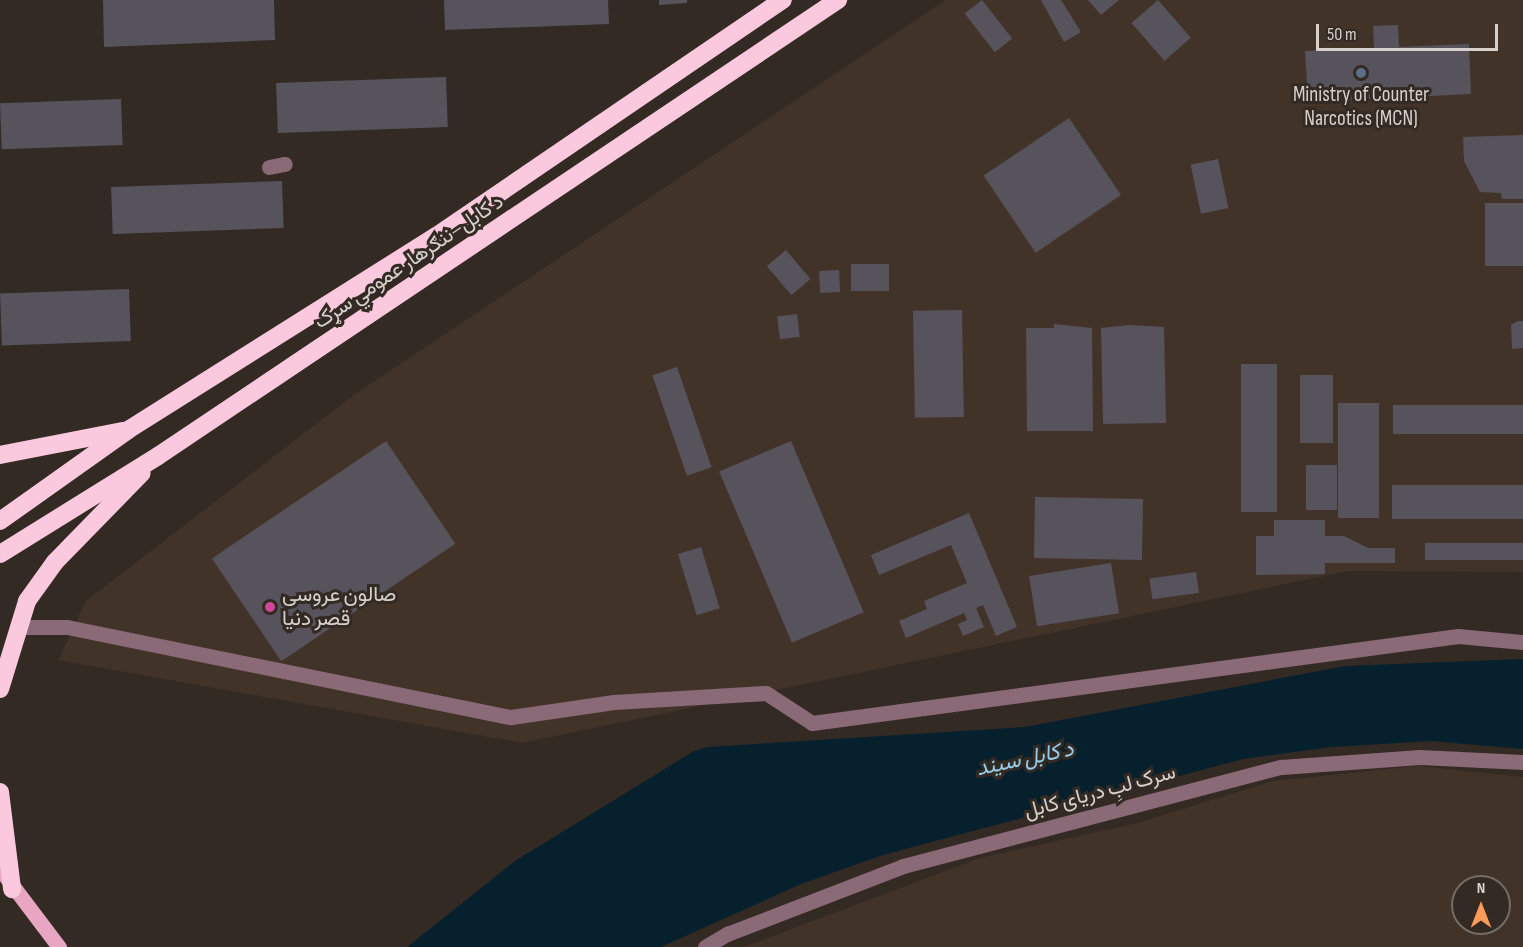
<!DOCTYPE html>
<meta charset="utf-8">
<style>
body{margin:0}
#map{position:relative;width:1523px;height:947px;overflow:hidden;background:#342a24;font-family:"Sofia Sans Condensed",Vazirmatn,sans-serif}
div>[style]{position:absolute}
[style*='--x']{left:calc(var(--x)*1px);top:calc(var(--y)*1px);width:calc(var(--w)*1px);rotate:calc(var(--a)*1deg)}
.built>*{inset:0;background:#423329}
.water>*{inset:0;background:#06202d}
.building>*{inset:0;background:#57535d;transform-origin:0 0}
.minor>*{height:15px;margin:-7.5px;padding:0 7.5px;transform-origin:7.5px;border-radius:7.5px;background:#8a6a77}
.major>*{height:15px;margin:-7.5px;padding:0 7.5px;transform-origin:7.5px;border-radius:7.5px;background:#e8a6c2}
.highway>*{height:18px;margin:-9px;padding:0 9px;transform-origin:9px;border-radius:9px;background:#fac9dd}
.dots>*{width:16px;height:16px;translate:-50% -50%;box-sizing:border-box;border:3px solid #342a24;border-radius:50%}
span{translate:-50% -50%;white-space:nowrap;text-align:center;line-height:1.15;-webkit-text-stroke:6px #342a24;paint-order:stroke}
.poi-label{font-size:21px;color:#d6d0cc}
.left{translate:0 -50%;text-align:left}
.street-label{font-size:21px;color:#d6d0cc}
.water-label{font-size:22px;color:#94cbe9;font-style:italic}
.north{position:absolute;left:1451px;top:875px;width:60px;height:60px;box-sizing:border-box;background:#342a24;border:2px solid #756c67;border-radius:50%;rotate:0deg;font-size:16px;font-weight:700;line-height:24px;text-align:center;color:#d6d0cc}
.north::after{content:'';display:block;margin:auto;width:21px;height:27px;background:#fe9b59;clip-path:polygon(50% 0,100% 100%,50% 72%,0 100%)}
.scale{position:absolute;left:1316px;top:24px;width:182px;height:27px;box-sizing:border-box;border:3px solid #d6d0cc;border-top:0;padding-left:8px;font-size:18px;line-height:21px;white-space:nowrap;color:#d6d0cc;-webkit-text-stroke:4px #342a24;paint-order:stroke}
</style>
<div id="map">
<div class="built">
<i style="clip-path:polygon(946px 0,1523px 0,1523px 572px,1348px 571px,522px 743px,58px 660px,86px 601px,354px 395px)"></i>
<i style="clip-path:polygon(evenodd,1418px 766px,1523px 777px,1523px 947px,744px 947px,980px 858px,1138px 823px,1273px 781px,1418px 766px,1463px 887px,1499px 887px,1499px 923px,1463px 923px,1463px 887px)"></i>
</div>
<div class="water">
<i style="clip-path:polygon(1523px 659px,1523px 749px,1430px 741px,1332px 747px,1243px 759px,883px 855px,801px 884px,661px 947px,407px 947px,515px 861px,694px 751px,708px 747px,1025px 727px,1345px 666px)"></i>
</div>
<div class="building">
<i style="clip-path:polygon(103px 0,274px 0,275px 40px,104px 47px)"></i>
<i style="clip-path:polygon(444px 0,608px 0,609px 24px,445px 30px)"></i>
<i style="clip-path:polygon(659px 0,687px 0,687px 3px,659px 5px)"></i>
<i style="left:982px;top:0;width:49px;height:22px;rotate:52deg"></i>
<i style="clip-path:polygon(1041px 0,1061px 0,1081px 32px,1064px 42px)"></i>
<i style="clip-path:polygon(1088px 0,1119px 0,1101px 15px)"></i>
<i style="left:1158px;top:0;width:50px;height:35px;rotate:49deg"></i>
<i style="clip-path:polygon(1398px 25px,1399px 47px,1469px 44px,1471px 94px,1308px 102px,1305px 51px,1374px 48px,1373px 26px)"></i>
<i style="left:446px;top:77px;width:50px;height:170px;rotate:88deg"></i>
<i style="left:121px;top:99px;width:46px;height:121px;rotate:88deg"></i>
<i style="left:1069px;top:118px;width:93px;height:103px;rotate:56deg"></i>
<i style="clip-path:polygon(1523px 135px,1523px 199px,1502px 199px,1501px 193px,1480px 192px,1464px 161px,1463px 137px)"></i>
<i style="left:1218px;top:159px;width:50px;height:28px;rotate:78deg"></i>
<i style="left:282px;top:181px;width:47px;height:171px;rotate:88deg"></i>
<i style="left:1523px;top:203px;width:63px;height:38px;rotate:90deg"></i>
<i style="left:786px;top:250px;width:38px;height:25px;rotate:50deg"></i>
<i style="left:851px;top:264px;width:38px;height:27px"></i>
<i style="left:839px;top:270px;width:22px;height:20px;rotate:87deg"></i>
<i style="left:129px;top:289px;width:52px;height:129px;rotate:88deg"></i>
<i style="left:962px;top:310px;width:107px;height:49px;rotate:89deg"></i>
<i style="left:797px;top:314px;width:23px;height:20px;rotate:83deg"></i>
<i style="clip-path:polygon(1518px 321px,1523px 321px,1523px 348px,1512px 349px,1511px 325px)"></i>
<i style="clip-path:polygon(1054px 324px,1092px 328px,1093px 431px,1027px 431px,1026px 328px,1054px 328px)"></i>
<i style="clip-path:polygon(1129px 325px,1164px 327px,1166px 423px,1103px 424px,1101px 328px)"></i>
<i style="left:1241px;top:364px;width:36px;height:148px"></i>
<i style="left:677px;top:367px;width:106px;height:26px;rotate:71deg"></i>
<i style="left:1300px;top:375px;width:33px;height:68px"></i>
<i style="left:1338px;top:403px;width:41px;height:115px"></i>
<i style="left:1393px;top:405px;width:130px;height:29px"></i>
<i style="left:386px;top:441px;width:124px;height:210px;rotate:56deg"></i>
<i style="left:791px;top:441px;width:186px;height:78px;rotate:67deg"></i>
<i style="left:1306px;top:465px;width:31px;height:45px"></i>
<i style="left:1392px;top:485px;width:131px;height:34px"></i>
<i style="left:1035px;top:497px;width:108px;height:61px;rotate:1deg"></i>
<i style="clip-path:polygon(969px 513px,1017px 627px,996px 636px,983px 605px,976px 608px,984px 627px,963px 636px,958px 624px,967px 620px,964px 613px,906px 638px,899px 621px,927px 609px,924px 601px,967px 583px,951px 545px,879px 575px,871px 555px)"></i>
<i style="clip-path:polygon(1274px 520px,1325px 520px,1325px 536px,1344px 536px,1368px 548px,1395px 548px,1395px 563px,1325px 563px,1325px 574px,1256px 575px,1256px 536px,1274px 536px)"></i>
<i style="left:1425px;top:543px;width:98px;height:17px"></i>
<i style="left:701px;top:547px;width:64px;height:24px;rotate:73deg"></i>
<i style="left:1111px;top:563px;width:51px;height:83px;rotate:81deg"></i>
<i style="left:1196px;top:572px;width:21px;height:47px;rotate:82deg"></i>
</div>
<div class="minor">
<i style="--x:269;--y:167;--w:16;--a:-11"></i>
<i style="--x:17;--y:627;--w:50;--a:0"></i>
<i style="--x:67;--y:627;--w:453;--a:11.5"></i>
<i style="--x:511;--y:717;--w:104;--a:-8.3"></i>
<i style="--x:614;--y:702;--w:152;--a:-3.4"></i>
<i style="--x:766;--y:693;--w:55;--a:33.1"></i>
<i style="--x:812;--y:723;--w:652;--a:-7.67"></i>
<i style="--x:1458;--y:636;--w:65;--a:5.3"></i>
<i style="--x:705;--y:947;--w:26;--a:-31"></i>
<i style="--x:727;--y:934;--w:189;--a:-21.1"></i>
<i style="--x:903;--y:866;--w:391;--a:-14.7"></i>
<i style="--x:1281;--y:767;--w:139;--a:-4.1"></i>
<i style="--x:1420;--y:757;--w:103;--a:2.8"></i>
</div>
<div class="major">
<i style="--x:0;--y:869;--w:98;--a:52.9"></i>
</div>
<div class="highway">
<i style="--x:0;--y:455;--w:126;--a:-11"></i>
<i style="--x:0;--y:521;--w:157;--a:-35.4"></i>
<i style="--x:128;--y:430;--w:363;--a:-32.2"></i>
<i style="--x:435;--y:237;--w:421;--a:-34.3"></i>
<i style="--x:0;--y:554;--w:186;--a:-31.8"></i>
<i style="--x:158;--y:456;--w:819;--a:-33.85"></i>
<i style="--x:0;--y:689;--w:92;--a:-72.9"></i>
<i style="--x:27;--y:601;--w:48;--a:-54.3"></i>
<i style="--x:55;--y:562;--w:124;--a:-45.7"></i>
<i style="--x:0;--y:792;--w:98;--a:82.9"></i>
</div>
<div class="dots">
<i style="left:1361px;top:73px;background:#5c6f8a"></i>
<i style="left:270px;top:607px;background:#d1479c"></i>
</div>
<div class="poi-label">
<span style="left:1361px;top:107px">Ministry of Counter<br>Narcotics (MCN)</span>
<span class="left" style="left:282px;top:607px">صالون عروسی<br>قصر دنیا</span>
</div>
<div class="street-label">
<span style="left:409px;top:262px;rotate:-34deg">د کابل–ننګرهار عمومي سړک</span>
<span style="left:1100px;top:792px;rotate:-15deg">سرک لبِ دریای کابل</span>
</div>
<div class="water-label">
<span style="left:1025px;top:759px;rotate:-12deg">د کابل سيند</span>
</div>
<div class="north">N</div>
<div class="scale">50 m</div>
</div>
